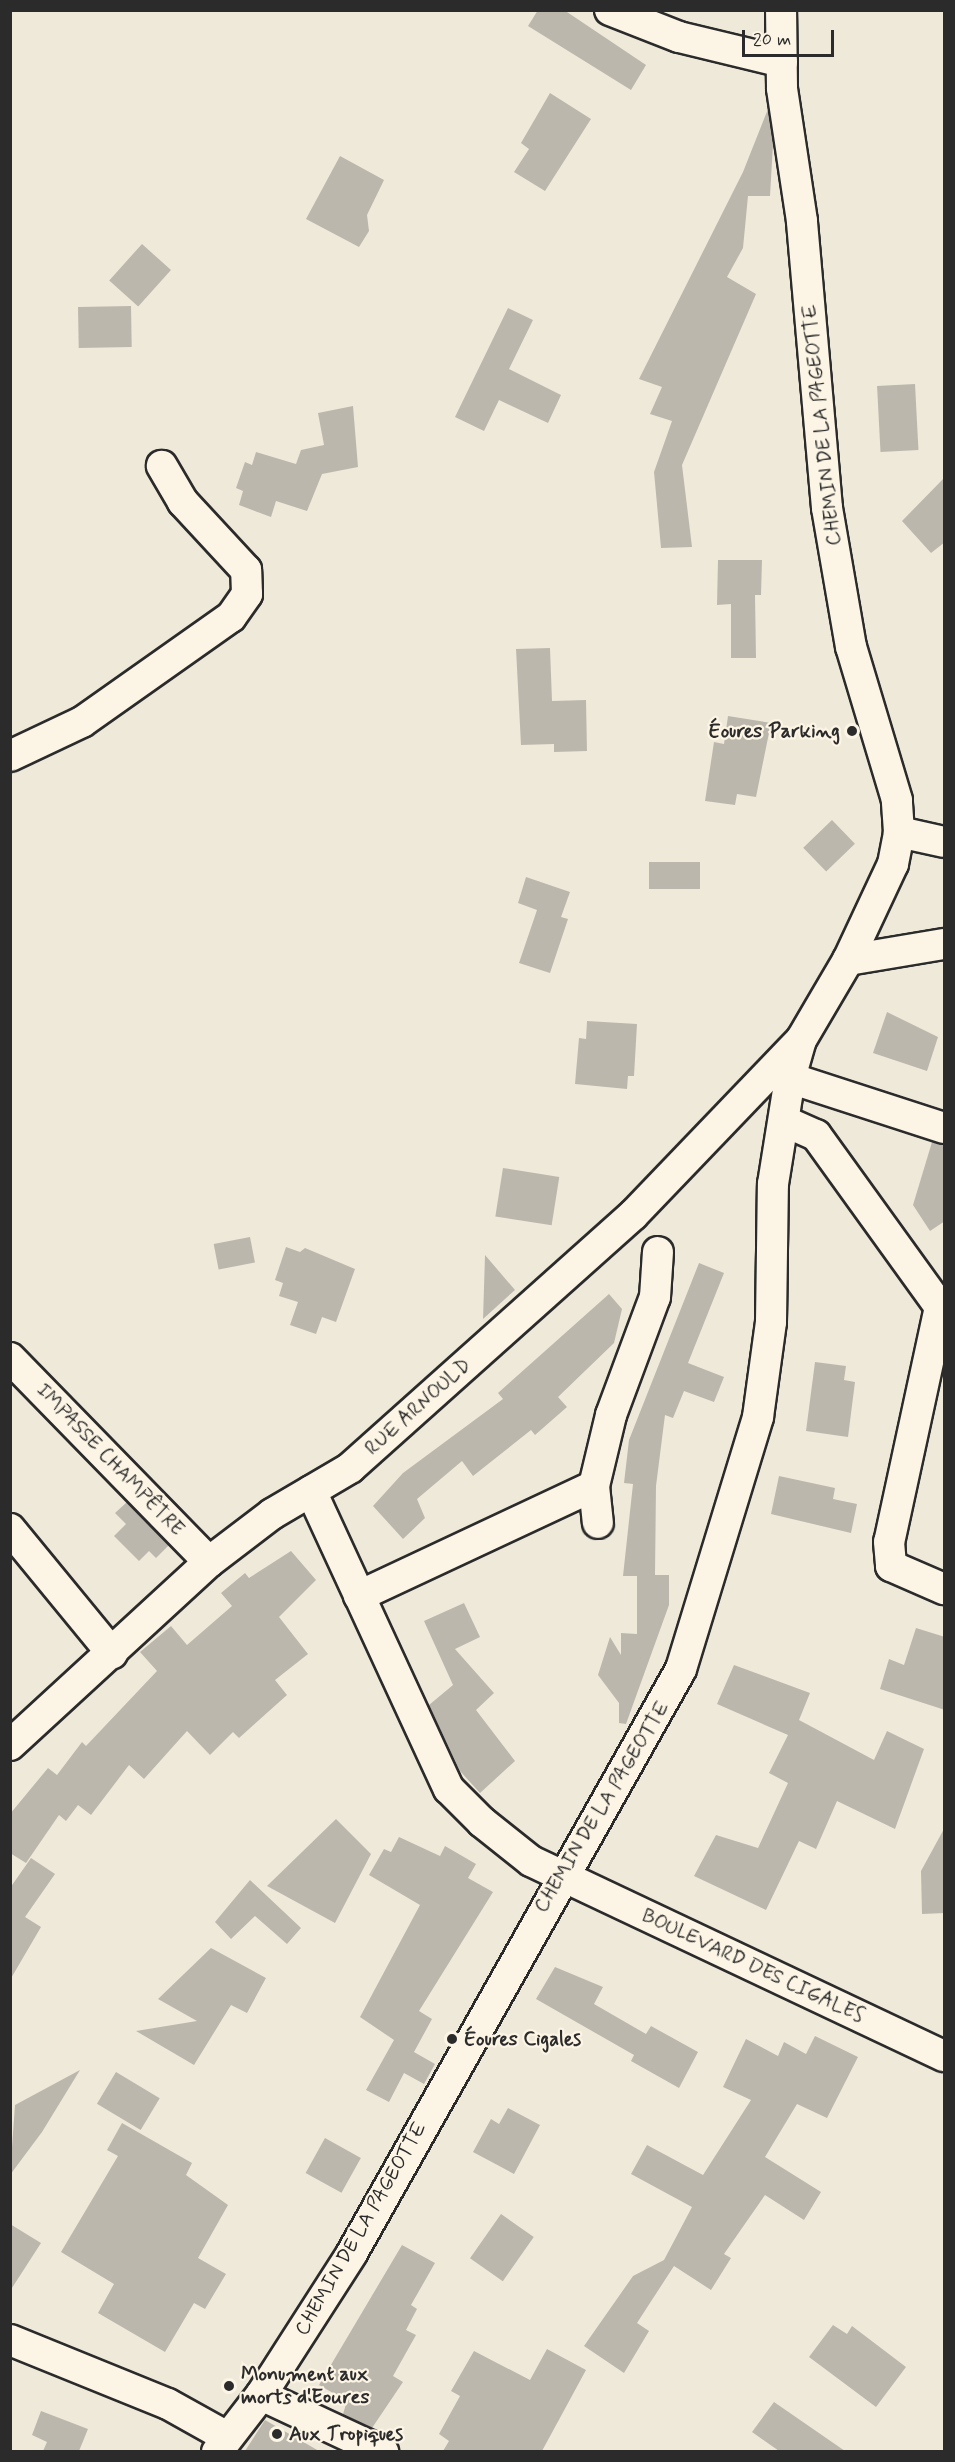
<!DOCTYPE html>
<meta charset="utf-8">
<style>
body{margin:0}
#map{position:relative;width:955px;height:2462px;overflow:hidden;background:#efe9da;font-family:Mynerve,sans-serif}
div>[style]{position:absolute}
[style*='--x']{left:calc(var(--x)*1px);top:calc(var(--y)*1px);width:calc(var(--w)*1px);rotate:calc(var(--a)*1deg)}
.building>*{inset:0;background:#bcb7ac;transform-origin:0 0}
.roads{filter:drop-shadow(2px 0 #2b2b2b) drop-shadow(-2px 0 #2b2b2b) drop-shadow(0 2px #2b2b2b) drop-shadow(0 -2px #2b2b2b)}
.minor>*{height:30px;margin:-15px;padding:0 15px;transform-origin:15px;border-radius:15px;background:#fcf5e5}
.dots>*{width:16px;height:16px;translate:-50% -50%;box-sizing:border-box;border:3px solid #fcf5e5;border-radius:50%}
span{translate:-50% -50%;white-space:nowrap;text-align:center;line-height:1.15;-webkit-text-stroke:4.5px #fcf5e5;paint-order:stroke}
.street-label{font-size:20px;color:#2b2b2b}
.poi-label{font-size:20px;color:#2b2b2b;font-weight:700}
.right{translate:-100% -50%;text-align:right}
.left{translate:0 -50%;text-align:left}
.frame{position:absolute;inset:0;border:12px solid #2b2b2b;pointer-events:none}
.scale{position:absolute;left:742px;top:30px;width:92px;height:27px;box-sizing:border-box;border:3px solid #2b2b2b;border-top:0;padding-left:8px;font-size:18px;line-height:21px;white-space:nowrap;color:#2b2b2b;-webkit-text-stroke:4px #fcf5e5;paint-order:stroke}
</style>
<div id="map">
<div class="building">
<i style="clip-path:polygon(538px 10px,564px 10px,646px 65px,631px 90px,528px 26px)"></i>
<i style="clip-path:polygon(550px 93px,591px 119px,545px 191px,514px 172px,529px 149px,521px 143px)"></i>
<i style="clip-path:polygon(768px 109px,773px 144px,770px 196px,748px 196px,743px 248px,727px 277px,756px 294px,682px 465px,692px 547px,661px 548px,654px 472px,672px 421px,650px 414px,662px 387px,639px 379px,743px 172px)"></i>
<i style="clip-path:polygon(340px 156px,384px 180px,367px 215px,369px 231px,359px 247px,306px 219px)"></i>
<i style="left:142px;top:244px;width:39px;height:49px;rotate:42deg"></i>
<i style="left:131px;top:306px;width:41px;height:53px;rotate:89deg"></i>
<i style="clip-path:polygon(508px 308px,533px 320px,509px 369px,561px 395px,548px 423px,499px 400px,484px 431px,455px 417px)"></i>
<i style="left:915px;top:384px;width:66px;height:38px;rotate:87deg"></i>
<i style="clip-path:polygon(353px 406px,358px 467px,322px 474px,307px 511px,276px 501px,271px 517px,239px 505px,243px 491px,236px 488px,245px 462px,252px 465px,256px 452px,296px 464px,301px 450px,324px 445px,318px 413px)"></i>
<i style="clip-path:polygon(945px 477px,945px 542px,931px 553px,902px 521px)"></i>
<i style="clip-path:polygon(718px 560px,762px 560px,761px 595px,755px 595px,756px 658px,731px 658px,731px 604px,717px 605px)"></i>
<i style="clip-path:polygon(550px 648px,552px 701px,586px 700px,587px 751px,554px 752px,554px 744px,521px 745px,516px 649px)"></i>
<i style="clip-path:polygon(728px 716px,771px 723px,756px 797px,737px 794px,735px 805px,705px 801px,714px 742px,724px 744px)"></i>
<i style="left:832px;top:820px;width:33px;height:40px;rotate:46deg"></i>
<i style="left:649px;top:862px;width:51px;height:27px"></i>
<i style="clip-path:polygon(526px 877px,570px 892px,561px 917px,568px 919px,550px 973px,519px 963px,537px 910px,518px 903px)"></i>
<i style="clip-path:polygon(887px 1012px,938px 1037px,927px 1071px,873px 1053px)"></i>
<i style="clip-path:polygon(587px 1021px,637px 1024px,634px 1076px,628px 1076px,627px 1089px,575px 1084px,579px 1038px,586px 1039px)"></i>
<i style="clip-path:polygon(932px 1142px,945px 1145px,945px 1221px,930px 1231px,913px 1205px)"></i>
<i style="left:503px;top:1168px;width:57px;height:49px;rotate:9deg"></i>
<i style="left:250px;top:1237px;width:26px;height:37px;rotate:79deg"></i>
<i style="clip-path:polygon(286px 1247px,300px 1252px,305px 1248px,355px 1269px,336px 1322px,322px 1317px,316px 1334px,290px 1325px,298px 1302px,279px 1296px,283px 1283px,275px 1280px)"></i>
<i style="clip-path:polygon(485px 1255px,515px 1290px,483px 1319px)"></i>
<i style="clip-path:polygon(699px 1263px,724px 1273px,688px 1363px,724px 1377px,714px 1402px,684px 1391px,673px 1418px,665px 1415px,656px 1486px,655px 1575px,669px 1575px,669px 1605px,626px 1724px,619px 1723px,619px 1703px,598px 1675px,610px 1637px,621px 1655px,621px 1633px,637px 1634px,637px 1576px,623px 1576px,633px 1484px,624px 1483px,629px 1440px)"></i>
<i style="clip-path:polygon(609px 1294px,622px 1309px,614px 1343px,558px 1397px,567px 1407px,535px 1435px,531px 1430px,473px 1476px,462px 1461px,417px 1499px,425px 1518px,403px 1539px,373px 1506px,403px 1473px,503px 1399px,498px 1393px)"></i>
<i style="clip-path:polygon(815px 1362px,846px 1366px,844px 1380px,855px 1382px,848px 1437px,806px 1431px)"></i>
<i style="clip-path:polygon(779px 1476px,835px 1488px,833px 1499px,857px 1504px,851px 1533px,771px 1514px)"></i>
<i style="clip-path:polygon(127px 1502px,169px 1545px,156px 1558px,149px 1551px,139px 1561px,114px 1536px,126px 1524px,115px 1513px)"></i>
<i style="clip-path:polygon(291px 1551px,316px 1580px,279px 1617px,308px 1654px,275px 1680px,287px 1695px,239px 1738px,233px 1732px,210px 1755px,187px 1731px,144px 1779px,129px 1765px,91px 1815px,78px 1805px,66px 1821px,59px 1815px,26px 1863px,10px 1853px,10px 1814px,48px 1768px,57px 1775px,82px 1742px,86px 1746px,157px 1671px,140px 1652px,171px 1626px,187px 1645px,232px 1606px,221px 1593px,245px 1573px,249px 1578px)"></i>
<i style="clip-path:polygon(464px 1603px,480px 1637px,455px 1649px,494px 1693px,476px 1710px,515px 1761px,480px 1793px,460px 1771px,429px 1705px,453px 1685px,424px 1621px)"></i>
<i style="clip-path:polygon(916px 1628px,945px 1637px,945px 1710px,880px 1689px,889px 1659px,904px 1665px)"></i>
<i style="clip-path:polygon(734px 1665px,810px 1693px,799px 1720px,874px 1760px,887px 1731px,924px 1749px,895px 1829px,837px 1801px,816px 1849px,799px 1841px,766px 1910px,694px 1876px,716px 1835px,758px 1848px,788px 1783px,769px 1773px,788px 1735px,717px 1704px)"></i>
<i style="clip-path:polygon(336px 1819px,371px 1854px,335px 1923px,267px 1886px)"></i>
<i style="clip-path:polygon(945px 1827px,945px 1913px,922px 1914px,921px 1871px)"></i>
<i style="clip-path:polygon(399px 1837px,440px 1856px,445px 1846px,476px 1864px,468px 1878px,493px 1892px,419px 2011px,432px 2019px,414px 2052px,435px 2064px,424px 2084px,404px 2073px,389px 2102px,366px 2090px,394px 2040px,360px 2017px,420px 1905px,369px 1875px,384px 1849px,391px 1852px)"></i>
<i style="clip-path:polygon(31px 1858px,55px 1874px,25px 1917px,41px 1927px,10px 1980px,10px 1888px)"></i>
<i style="clip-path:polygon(250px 1880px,301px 1928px,287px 1944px,255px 1916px,231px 1939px,215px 1922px)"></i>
<i style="clip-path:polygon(211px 1948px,266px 1978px,247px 2013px,231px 2005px,194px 2065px,136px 2031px,197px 2021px,158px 1999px)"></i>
<i style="clip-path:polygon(555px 1967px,603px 1987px,594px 2004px,646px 2034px,651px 2026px,698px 2052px,679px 2088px,631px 2061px,634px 2055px,536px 1999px)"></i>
<i style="clip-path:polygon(815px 2036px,858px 2057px,827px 2118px,797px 2104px,765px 2157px,821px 2192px,804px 2220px,765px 2195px,724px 2254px,731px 2258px,711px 2290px,674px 2266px,637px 2323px,649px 2331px,624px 2373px,584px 2346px,633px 2276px,664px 2260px,692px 2207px,631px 2174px,647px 2145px,703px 2175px,751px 2100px,723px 2087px,746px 2039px,778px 2056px,784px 2042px,806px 2054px)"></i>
<i style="clip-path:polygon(80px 2070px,42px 2132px,10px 2175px,15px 2105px)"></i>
<i style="left:116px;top:2072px;width:51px;height:37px;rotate:31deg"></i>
<i style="clip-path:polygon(508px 2108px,540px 2125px,514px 2174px,473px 2152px,491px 2119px,499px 2124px)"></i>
<i style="clip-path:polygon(122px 2123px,192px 2163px,186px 2175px,228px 2205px,198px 2258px,226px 2274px,205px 2309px,194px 2303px,165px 2352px,98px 2313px,114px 2284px,61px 2252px,118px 2156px,107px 2150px)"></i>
<i style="left:325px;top:2138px;width:41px;height:40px;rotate:29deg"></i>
<i style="left:501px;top:2214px;width:40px;height:54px;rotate:35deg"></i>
<i style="clip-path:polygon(10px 2224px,41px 2243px,10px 2291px)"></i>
<i style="clip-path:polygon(402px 2245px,435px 2263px,411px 2305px,417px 2309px,406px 2330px,416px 2335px,393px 2376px,403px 2382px,372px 2428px,343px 2414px,347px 2401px,319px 2385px)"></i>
<i style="clip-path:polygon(833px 2325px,847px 2334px,852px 2326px,906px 2367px,876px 2407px,809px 2357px)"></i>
<i style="clip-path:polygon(547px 2349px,586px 2370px,542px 2451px,443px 2451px,449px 2441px,439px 2434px,460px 2396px,451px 2391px,474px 2351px,530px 2380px)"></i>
<i style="clip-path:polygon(774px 2402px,845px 2451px,779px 2451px,752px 2432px)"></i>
<i style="clip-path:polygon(41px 2411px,88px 2429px,79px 2451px,43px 2451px,47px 2442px,32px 2435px)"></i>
<i style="clip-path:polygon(265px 2420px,319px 2451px,245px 2451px)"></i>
</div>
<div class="roads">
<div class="minor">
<i style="--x:610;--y:10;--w:74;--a:21.4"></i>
<i style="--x:679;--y:37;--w:106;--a:13.6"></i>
<i style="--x:10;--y:756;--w:80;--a:-25.3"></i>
<i style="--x:82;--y:722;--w:182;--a:-35.2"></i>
<i style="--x:231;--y:617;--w:28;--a:-55"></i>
<i style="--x:247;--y:594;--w:24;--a:-92"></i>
<i style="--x:246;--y:570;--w:93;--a:-132.8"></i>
<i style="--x:183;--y:502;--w:42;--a:-120.3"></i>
<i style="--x:899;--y:832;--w:46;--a:12.5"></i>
<i style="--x:848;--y:960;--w:97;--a:-9.5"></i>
<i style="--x:790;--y:1078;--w:162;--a:18"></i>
<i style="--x:784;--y:1121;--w:35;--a:24"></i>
<i style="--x:816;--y:1135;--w:212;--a:54.2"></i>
<i style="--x:940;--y:1307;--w:240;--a:102.2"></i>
<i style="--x:889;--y:1542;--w:24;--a:85"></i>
<i style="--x:891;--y:1566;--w:58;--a:23.5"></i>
<i style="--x:10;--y:1358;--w:285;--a:45.7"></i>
<i style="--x:594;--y:1486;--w:37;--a:84"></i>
<i style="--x:311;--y:1491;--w:328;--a:65.2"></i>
<i style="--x:449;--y:1789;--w:47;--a:45"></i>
<i style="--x:482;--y:1822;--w:63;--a:38.5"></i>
<i style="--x:531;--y:1861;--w:457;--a:25.3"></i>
<i style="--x:10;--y:1529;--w:161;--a:50.6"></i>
<i style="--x:359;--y:1596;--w:259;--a:-25.1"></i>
<i style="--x:594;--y:1486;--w:73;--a:-76.5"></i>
<i style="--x:611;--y:1415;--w:126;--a:-69.6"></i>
<i style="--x:655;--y:1297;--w:45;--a:-86.2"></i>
<i style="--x:10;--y:1745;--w:270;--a:-42.6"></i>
<i style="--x:209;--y:1562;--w:79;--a:-37.3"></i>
<i style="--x:272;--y:1514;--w:91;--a:-30.5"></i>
<i style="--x:350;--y:1468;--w:380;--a:-41.8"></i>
<i style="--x:633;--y:1215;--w:237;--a:-46.2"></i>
<i style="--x:10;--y:2340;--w:170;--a:22.1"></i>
<i style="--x:168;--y:2404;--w:68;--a:29.2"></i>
<i style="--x:261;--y:2395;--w:135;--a:25"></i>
<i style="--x:217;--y:2452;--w:72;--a:-52.3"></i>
<i style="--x:261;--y:2395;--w:169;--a:-57.3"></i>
<i style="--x:352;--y:2253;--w:670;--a:-60.6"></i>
<i style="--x:681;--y:1669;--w:264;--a:-73"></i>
<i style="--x:758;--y:1417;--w:96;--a:-82.2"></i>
<i style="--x:771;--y:1322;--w:138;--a:-89.2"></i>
<i style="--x:773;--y:1184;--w:107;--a:-80.9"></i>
<i style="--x:790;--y:1078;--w:40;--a:-74"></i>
<i style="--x:801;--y:1040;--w:93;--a:-59.6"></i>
<i style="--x:848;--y:960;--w:106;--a:-64.9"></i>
<i style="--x:893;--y:864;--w:33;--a:-79"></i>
<i style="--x:899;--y:832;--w:32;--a:-94"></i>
<i style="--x:897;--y:800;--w:160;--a:-106.7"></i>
<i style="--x:851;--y:647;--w:141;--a:-99.8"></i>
<i style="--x:827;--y:508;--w:288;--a:-95"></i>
<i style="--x:802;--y:221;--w:134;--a:-98.6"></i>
<i style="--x:782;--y:88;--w:78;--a:-90.7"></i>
</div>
</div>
<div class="dots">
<i style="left:852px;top:731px;background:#2b2b2b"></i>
<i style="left:452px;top:2039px;background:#2b2b2b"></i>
<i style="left:229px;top:2386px;background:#2b2b2b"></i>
<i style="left:277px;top:2434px;background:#2b2b2b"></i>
</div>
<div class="street-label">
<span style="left:822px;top:425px;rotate:-96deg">CHEMIN DE LA PAGEOTTE</span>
<span style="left:418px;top:1407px;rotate:-42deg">RUE ARNOULD</span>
<span style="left:110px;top:1460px;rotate:46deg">IMPASSE CHAMPÊTRE</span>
<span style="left:602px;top:1807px;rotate:-59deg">CHEMIN DE LA PAGEOTTE</span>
<span style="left:753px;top:1966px;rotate:25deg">BOULEVARD DES CIGALES</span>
<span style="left:361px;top:2229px;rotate:-60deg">CHEMIN DE LA PAGEOTTE</span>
</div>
<div class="poi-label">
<span class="right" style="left:840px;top:731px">Éoures Parking</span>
<span class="left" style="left:464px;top:2039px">Éoures Cigales</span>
<span class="left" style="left:241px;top:2386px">Monument aux<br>morts d'Eoures</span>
<span class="left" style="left:289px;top:2434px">Aux Tropiques</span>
</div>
<div class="frame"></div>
<div class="scale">20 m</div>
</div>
